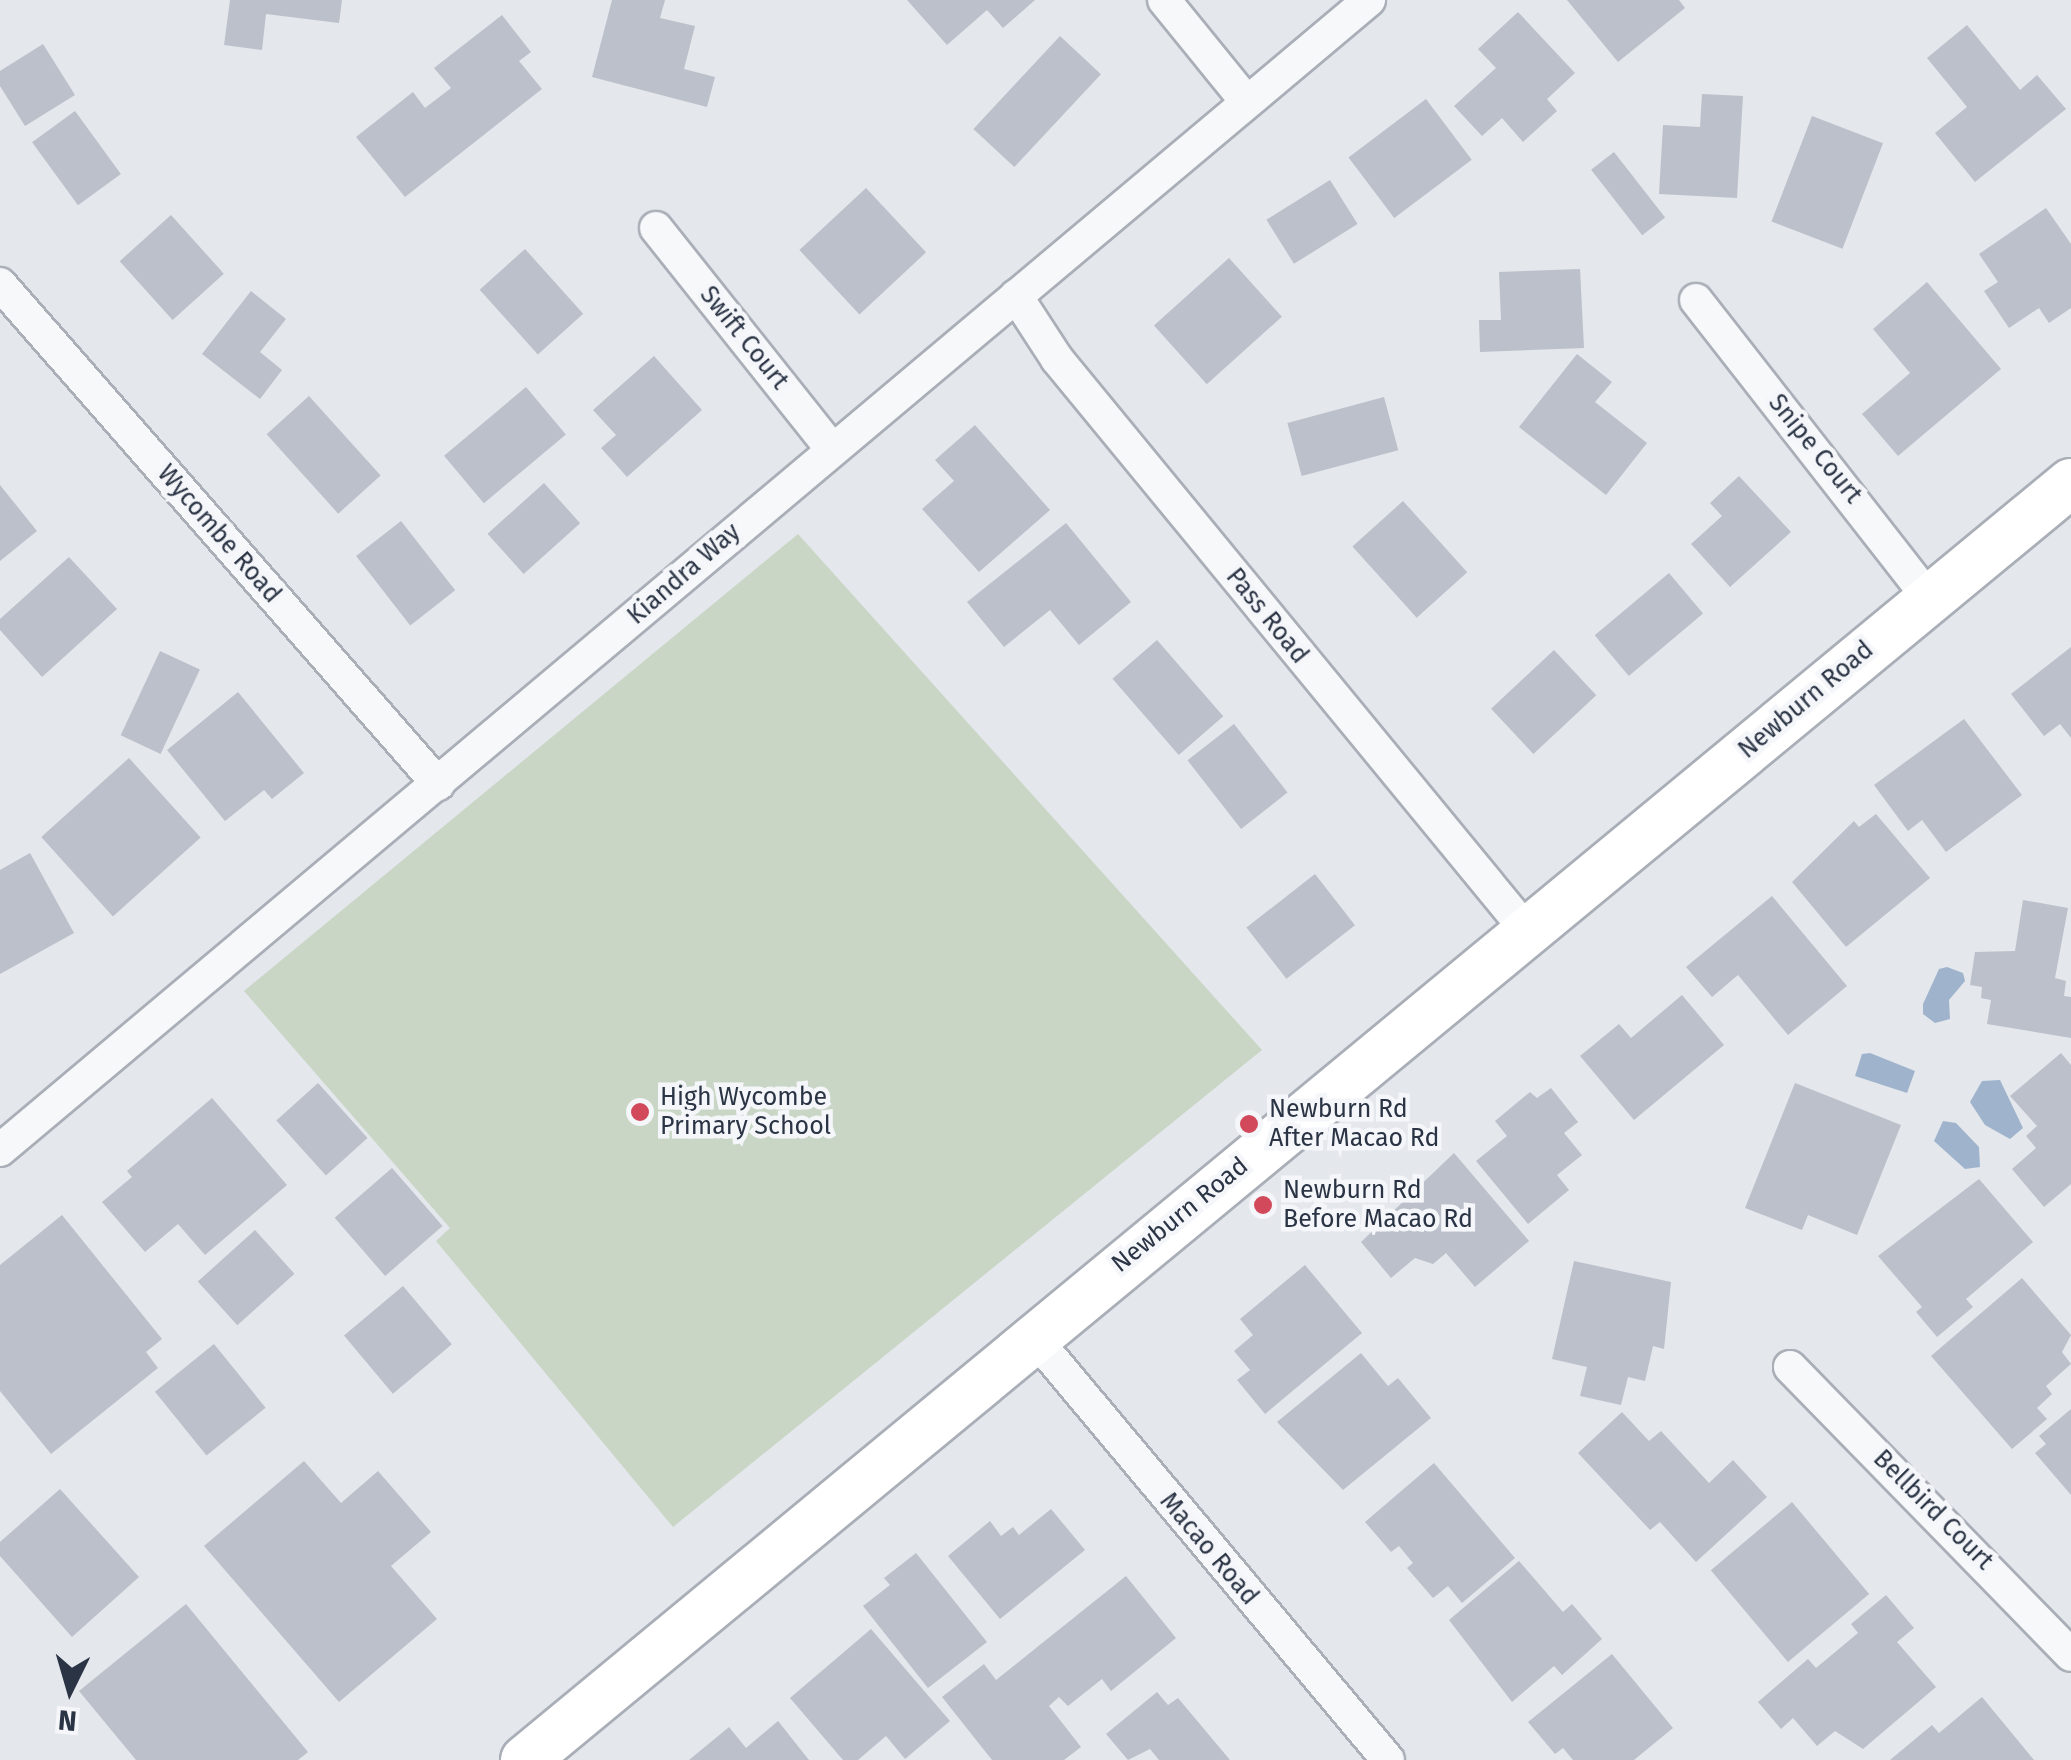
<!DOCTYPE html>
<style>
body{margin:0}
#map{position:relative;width:2071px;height:1760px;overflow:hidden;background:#e4e7ec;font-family:"Fira Sans",sans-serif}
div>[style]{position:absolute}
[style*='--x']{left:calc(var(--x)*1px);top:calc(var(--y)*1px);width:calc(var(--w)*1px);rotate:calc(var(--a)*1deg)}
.green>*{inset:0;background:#c9d6c5}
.water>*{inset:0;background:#9fb4cc}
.building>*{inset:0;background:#bbc0ca;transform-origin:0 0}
.roads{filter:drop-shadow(2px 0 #a9aeb7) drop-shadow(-2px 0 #a9aeb7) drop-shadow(0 2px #a9aeb7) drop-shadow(0 -2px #a9aeb7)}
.street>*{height:32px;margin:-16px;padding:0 16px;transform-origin:16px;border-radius:16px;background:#f7f8fa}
.secondary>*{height:48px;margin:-24px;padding:0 24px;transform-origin:24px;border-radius:24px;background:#fff}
.dots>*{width:28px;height:28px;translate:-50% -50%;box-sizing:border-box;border:5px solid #f4f6f9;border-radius:50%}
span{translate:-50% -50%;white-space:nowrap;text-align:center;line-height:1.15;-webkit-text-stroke:9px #f4f6f9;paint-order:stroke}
.street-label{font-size:25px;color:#2b3445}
.poi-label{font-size:25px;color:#2b3445}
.left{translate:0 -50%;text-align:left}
.north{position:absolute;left:20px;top:1640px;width:100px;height:100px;-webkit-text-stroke:8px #f4f6f9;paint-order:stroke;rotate:185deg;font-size:28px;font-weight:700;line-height:40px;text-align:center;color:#2b3445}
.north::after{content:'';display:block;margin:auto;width:35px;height:45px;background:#2b3445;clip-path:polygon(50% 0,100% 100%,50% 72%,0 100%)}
</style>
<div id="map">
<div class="green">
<i style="clip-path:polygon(798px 534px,1262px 1050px,673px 1527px,436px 1241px,450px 1228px,244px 991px)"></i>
</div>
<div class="water">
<i style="clip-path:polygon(1947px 967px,1963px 973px,1965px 981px,1949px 1000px,1950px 1019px,1935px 1023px,1923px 1014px,1923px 1004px,1939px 969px)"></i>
<i style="clip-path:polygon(1870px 1053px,1915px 1071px,1907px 1093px,1855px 1076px,1862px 1054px)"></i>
<i style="clip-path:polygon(2000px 1080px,2023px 1128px,2010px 1139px,1985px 1125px,1970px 1102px,1982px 1081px)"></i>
<i style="clip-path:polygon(1943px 1121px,1956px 1123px,1979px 1147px,1980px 1167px,1965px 1169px,1934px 1141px)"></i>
</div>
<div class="building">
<i style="clip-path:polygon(230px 0,342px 0,339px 23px,266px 14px,262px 50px,224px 45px)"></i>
<i style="clip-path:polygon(612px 0,665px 0,660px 18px,695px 26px,684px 69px,715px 77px,707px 107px,592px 77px)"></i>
<i style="clip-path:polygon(907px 0,1035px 0,1003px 28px,987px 10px,947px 45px)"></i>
<i style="clip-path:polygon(1567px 0,1679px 0,1685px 8px,1618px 62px)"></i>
<i style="clip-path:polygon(1518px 12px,1575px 73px,1547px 99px,1557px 111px,1523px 142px,1502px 118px,1482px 136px,1454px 106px,1496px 68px,1478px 49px)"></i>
<i style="clip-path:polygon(502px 15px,531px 52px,519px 61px,542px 89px,405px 197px,356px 137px,413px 92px,425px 108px,451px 88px,434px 68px)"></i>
<i style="clip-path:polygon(1967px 25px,2020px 90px,2037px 75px,2066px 109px,1975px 182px,1935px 133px,1967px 107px,1927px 58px)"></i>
<i style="left:1060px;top:36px;width:56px;height:127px;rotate:43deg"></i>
<i style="clip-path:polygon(43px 44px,75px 95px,25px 126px,0 86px,0 71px)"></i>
<i style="clip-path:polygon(1702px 94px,1743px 96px,1737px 198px,1659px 194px,1663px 125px,1700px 127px)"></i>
<i style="left:1426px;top:99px;width:76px;height:97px;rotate:53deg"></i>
<i style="left:75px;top:111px;width:78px;height:53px;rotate:54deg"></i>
<i style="left:1812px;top:116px;width:76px;height:113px;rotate:21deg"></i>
<i style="left:1614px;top:152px;width:83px;height:29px;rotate:52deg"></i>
<i style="left:1330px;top:180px;width:52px;height:75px;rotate:58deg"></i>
<i style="left:866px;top:188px;width:88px;height:91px;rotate:47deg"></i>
<i style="clip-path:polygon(2046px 208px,2071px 244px,2071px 308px,2049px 323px,2039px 308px,2009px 328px,1984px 291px,1998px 282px,1979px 254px)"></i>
<i style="left:171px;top:215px;width:79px;height:69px;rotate:48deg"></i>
<i style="left:525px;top:249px;width:87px;height:61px;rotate:48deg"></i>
<i style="left:1229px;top:258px;width:79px;height:101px;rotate:48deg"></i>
<i style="clip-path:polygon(1580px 269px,1584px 348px,1480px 352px,1479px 320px,1501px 320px,1499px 272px)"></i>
<i style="clip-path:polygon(1927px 282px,2001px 369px,1898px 456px,1862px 414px,1910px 373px,1873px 329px)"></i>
<i style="clip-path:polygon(251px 291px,286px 319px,260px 352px,282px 370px,260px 399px,202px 354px)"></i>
<i style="clip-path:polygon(1577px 354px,1612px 382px,1595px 402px,1647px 443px,1606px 495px,1519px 427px)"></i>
<i style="clip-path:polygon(654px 356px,702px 410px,627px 477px,601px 448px,616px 435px,593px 410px)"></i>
<i style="left:526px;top:387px;width:62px;height:107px;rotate:50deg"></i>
<i style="left:309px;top:396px;width:107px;height:57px;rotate:48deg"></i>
<i style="left:1384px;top:397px;width:55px;height:100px;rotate:75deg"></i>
<i style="clip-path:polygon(975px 425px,1050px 510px,979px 572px,922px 509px,954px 481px,935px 460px)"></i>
<i style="clip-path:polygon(1739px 476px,1791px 532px,1730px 587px,1691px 544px,1722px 516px,1710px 503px)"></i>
<i style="left:544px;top:483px;width:54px;height:76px;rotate:48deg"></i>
<i style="clip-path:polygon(0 485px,37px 531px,0 561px)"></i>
<i style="left:1403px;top:501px;width:96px;height:68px;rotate:48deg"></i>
<i style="left:401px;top:521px;width:88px;height:57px;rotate:52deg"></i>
<i style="clip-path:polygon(1066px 523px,1131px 602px,1079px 645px,1050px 610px,1004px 647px,967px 602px)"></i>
<i style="clip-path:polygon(69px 557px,117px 609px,42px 677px,0 630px,0 619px)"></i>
<i style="left:1669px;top:573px;width:53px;height:97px;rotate:50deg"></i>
<i style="left:1157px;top:640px;width:101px;height:59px;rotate:49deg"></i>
<i style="clip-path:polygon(2071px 647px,2071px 738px,2060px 724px,2044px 736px,2011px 694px)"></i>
<i style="left:1554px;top:650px;width:62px;height:86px;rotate:47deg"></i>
<i style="left:160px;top:651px;width:44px;height:93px;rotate:25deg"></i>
<i style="clip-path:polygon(238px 692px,304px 773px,272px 799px,264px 790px,225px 821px,167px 750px)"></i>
<i style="clip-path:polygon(1964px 719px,2022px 795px,1946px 852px,1922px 820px,1908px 831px,1874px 785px)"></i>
<i style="left:1234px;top:724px;width:87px;height:59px;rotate:52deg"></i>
<i style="left:129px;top:758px;width:107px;height:118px;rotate:48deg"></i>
<i style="clip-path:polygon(1876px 814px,1930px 878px,1846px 947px,1792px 882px,1854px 821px,1859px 827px)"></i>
<i style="clip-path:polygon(30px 853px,74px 933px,0 974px,0 870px)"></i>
<i style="left:1315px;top:874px;width:65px;height:87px;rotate:52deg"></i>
<i style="clip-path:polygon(1772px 896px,1847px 986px,1788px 1035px,1738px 975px,1712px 997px,1686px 967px)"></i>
<i style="clip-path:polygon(2023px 900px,2068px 908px,2055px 978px,2066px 981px,2064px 996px,2071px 997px,2071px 1038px,1987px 1024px,1991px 1000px,1981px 998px,1982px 987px,1970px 985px,1975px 952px,2015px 951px)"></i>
<i style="clip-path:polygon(1682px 995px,1724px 1045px,1634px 1120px,1580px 1056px,1619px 1024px,1631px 1038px)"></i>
<i style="clip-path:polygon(2061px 1053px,2071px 1065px,2071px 1184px,2044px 1207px,2012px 1169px,2036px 1148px,2026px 1136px,2037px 1126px,2010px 1096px)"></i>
<i style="left:318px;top:1083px;width:74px;height:56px;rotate:48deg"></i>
<i style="clip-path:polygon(1795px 1083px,1901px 1125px,1857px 1235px,1808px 1215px,1802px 1230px,1745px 1208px)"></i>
<i style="clip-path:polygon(1551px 1088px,1578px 1122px,1564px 1133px,1582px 1155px,1557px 1175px,1569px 1190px,1528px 1224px,1476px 1161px,1507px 1136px,1495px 1121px,1530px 1092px,1537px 1098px)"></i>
<i style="clip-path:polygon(212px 1098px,287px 1185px,205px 1255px,178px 1224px,145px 1252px,102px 1202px,132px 1177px,127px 1171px)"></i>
<i style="clip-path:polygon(1454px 1153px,1529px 1241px,1475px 1287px,1446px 1253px,1433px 1264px,1415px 1258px,1391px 1278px,1361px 1242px)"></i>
<i style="left:392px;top:1168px;width:77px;height:76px;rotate:49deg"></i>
<i style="clip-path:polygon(1979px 1179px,2033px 1242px,1966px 1299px,1973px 1307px,1937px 1337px,1916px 1312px,1922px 1307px,1878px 1256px)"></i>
<i style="clip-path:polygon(62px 1215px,162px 1339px,146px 1352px,158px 1368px,51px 1454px,0 1391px,0 1265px)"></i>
<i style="left:255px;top:1230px;width:59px;height:77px;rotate:48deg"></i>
<i style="clip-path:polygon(1574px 1261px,1671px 1282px,1664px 1349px,1653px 1346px,1645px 1381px,1628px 1377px,1621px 1405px,1580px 1396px,1587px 1367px,1552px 1359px)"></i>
<i style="clip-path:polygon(1305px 1265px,1362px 1333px,1265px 1414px,1237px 1380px,1250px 1370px,1234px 1351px,1253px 1335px,1240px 1319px)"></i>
<i style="clip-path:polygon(2022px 1278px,2071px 1335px,2062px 1352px,2071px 1364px,2046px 1386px,2052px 1394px,2037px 1408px,2047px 1419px,2012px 1449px,1931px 1356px)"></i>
<i style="left:403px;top:1286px;width:76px;height:77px;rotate:50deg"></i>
<i style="left:214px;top:1344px;width:82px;height:76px;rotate:51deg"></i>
<i style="clip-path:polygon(1361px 1353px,1388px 1386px,1398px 1378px,1431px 1418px,1343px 1490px,1277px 1422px)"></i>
<i style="clip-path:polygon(2071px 1409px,2071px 1495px,2035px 1453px,2046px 1444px,2039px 1436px)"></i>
<i style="clip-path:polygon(1622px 1412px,1649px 1441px,1661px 1431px,1709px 1483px,1733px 1460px,1767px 1497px,1696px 1562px,1660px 1522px,1650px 1530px,1578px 1453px)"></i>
<i style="clip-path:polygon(304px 1461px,341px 1503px,378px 1471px,431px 1532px,391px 1566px,437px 1619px,339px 1702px,204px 1546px)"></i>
<i style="clip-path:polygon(1434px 1463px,1515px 1558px,1462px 1603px,1448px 1586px,1433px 1598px,1407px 1568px,1413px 1563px,1399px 1546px,1391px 1552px,1365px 1522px)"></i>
<i style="clip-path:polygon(60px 1489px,139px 1577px,72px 1637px,0 1556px,0 1542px)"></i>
<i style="left:1792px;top:1502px;width:120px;height:106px;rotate:50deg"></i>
<i style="clip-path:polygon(1051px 1509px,1085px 1550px,1000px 1619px,948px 1556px,990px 1521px,1001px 1536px,1013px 1527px,1019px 1535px)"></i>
<i style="clip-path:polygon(916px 1553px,987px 1642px,928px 1688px,863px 1606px,890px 1585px,884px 1578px)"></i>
<i style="clip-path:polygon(1519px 1561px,1563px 1612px,1572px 1604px,1602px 1639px,1562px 1675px,1554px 1666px,1512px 1702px,1449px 1620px)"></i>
<i style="clip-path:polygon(1126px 1576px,1176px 1638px,1111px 1691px,1102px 1679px,1068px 1706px,1059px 1697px,1049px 1706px,1081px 1747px,1064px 1760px,992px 1760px,942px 1697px,984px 1664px,996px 1680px)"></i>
<i style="clip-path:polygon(1886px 1595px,1914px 1628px,1897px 1642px,1936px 1687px,1863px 1749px,1835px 1731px,1817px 1746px,1793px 1718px,1781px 1729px,1758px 1702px,1808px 1659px,1816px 1668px,1858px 1633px,1851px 1624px)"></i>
<i style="clip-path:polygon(186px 1604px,308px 1752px,298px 1760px,136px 1760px,79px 1691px)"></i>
<i style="clip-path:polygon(871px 1629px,950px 1721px,905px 1759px,886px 1736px,858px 1760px,843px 1760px,790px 1698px)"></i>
<i style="clip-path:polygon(1612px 1654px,1673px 1728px,1634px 1760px,1573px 1760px,1563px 1748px,1555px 1754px,1528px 1722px)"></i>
<i style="clip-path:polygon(1157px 1692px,1168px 1705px,1178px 1698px,1230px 1760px,1159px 1760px,1150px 1749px,1128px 1760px,1106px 1734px)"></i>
<i style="clip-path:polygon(1982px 1697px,2034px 1760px,1890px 1760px,1932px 1725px,1939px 1733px)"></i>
<i style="clip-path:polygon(778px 1721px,809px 1760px,689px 1760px,729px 1727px,746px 1748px)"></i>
</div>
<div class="roads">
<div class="street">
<i style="--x:1164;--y:0;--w:130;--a:50.9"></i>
<i style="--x:656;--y:228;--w:281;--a:51.5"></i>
<i style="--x:0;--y:284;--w:665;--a:48.78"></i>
<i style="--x:1016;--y:296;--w:75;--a:56.9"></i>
<i style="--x:1057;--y:359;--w:740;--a:50.59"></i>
<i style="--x:1696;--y:300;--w:380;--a:52"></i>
<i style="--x:0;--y:1150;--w:1788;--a:-40.03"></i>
<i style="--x:1033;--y:1336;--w:553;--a:50.06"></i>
<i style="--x:1790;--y:1367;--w:402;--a:45.7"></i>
</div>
<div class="secondary">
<i style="--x:525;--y:1760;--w:2005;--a:-39.56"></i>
</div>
</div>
<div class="dots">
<i style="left:640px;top:1112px;background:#d1495b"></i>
<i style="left:1249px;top:1124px;background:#d1495b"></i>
<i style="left:1263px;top:1205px;background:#d1495b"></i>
</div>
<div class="street-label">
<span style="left:744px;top:338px;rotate:51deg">Swift Court</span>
<span style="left:1815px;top:449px;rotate:51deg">Snipe Court</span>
<span style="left:219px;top:534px;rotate:49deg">Wycombe Road</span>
<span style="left:684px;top:574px;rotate:-41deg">Kiandra Way</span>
<span style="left:1267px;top:616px;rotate:51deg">Pass Road</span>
<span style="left:1806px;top:700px;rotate:-40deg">Newburn Road</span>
<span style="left:1180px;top:1215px;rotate:-39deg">Newburn Road</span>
<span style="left:1933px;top:1510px;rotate:45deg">Bellbird Court</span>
<span style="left:1209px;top:1549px;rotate:50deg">Macao Road</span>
</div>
<div class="poi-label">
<span class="left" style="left:660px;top:1112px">High Wycombe<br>Primary School</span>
<span class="left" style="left:1269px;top:1124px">Newburn Rd<br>After Macao Rd</span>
<span class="left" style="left:1283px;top:1205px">Newburn Rd<br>Before Macao Rd</span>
</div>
<div class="north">N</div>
</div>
